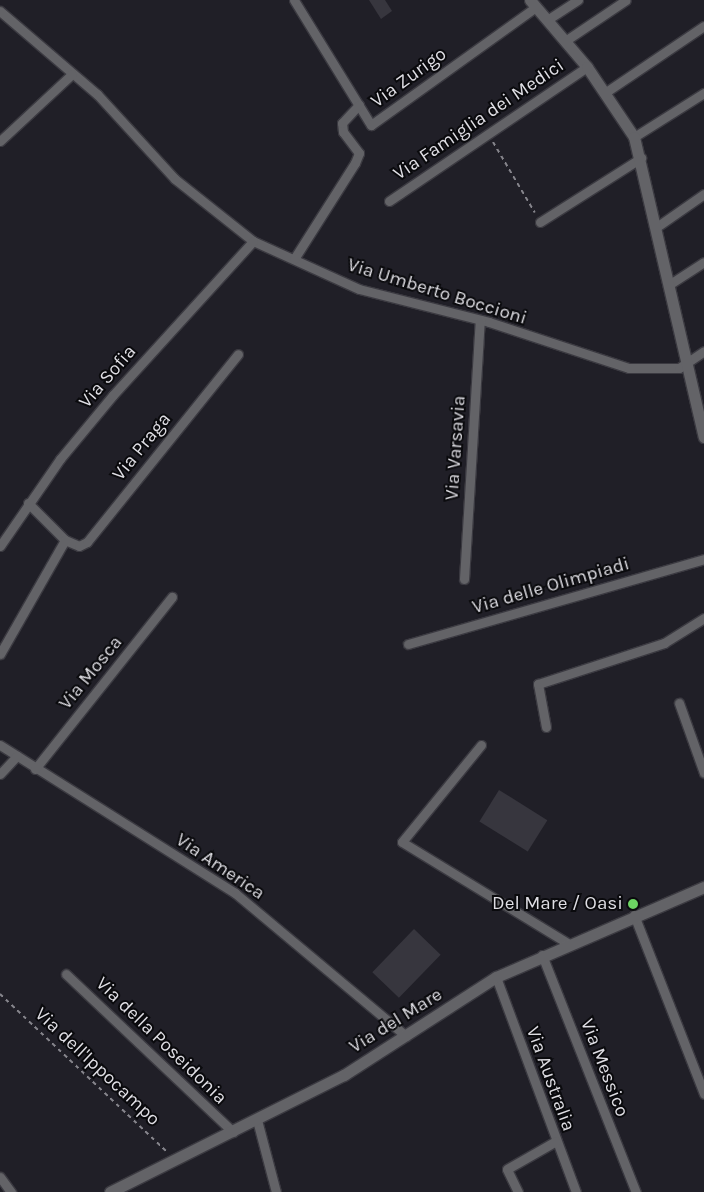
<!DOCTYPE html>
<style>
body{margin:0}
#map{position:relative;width:704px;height:1192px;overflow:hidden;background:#201f27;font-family:Karla,sans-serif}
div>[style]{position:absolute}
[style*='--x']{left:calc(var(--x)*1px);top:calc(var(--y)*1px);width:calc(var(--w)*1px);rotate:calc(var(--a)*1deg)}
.building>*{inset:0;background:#37363e;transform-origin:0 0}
.path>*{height:2px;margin-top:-1px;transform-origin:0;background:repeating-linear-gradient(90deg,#86858c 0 4px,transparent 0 8px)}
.roads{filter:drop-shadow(1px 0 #3b3a41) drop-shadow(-1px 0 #3b3a41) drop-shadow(0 1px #3b3a41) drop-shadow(0 -1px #3b3a41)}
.minor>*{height:9px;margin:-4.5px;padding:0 4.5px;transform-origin:4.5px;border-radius:4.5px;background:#636367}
.tertiary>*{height:11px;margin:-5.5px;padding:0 5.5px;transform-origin:5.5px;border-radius:5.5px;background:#636367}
.dots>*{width:14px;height:14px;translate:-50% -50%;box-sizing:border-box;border:2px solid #0a0a0d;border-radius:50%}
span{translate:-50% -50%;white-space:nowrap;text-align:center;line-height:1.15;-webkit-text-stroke:4px #0a0a0d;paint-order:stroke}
.street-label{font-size:19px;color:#dfdee4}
.poi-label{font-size:19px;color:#dfdee4}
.right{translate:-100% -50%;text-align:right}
</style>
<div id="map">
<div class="building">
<i style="clip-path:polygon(369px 0,385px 0,392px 11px,381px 19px)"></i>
<i style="left:499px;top:790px;width:57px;height:37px;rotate:32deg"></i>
<i style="left:414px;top:929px;width:37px;height:60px;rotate:44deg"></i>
</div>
<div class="path">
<i style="--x:493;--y:142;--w:82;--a:59.4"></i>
<i style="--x:0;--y:994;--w:230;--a:43.4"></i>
</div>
<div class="roads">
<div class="minor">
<i style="--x:294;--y:0;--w:147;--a:58.4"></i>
<i style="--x:371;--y:125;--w:203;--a:-35.6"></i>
<i style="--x:0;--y:11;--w:128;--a:40.6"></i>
<i style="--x:97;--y:94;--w:115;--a:47.5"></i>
<i style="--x:175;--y:179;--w:100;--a:38.5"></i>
<i style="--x:253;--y:241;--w:116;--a:24.4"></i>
<i style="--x:359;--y:289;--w:134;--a:14.2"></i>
<i style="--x:489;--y:322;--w:147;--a:18.2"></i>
<i style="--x:629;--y:368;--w:50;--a:0"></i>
<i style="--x:679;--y:368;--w:30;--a:-34"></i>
<i style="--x:547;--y:20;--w:37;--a:-33"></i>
<i style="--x:565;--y:41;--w:73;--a:-33.9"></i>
<i style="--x:606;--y:92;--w:118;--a:-34"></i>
<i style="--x:634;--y:137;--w:83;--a:-32.2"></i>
<i style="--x:0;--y:141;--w:98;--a:-42.9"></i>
<i style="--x:389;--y:201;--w:239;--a:-34.1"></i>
<i style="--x:540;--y:222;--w:120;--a:-32.4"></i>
<i style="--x:658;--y:226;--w:56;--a:-34.8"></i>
<i style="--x:294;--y:259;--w:114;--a:-57.6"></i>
<i style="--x:355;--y:163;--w:11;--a:-68"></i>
<i style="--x:359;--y:153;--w:26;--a:-127"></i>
<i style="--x:343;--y:132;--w:9;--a:-96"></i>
<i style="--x:342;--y:123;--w:25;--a:-47"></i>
<i style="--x:670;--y:284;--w:40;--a:-32.9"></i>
<i style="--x:28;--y:503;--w:52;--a:45"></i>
<i style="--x:65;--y:540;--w:15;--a:23"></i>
<i style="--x:79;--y:546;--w:9;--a:-27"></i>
<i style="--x:87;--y:542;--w:241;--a:-51.2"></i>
<i style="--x:0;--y:546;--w:106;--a:-55.4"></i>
<i style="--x:60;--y:459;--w:83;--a:-50.4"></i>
<i style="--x:113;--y:395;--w:208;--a:-47.7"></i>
<i style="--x:464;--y:579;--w:259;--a:-86.5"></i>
<i style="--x:408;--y:644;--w:308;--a:-16"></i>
<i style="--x:0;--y:654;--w:131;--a:-60.3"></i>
<i style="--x:679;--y:703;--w:74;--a:70.3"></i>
<i style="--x:546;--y:727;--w:44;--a:-100.5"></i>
<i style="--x:538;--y:684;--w:133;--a:-18"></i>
<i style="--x:664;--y:643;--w:47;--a:-32"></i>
<i style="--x:0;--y:745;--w:278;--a:32.2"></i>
<i style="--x:235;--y:893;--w:223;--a:39.9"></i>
<i style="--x:481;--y:745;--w:125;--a:129.2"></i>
<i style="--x:402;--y:842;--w:196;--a:31.4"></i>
<i style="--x:35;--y:769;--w:220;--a:-51.5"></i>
<i style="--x:0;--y:774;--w:25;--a:-47"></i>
<i style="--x:634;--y:915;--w:192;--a:68.6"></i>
<i style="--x:542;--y:955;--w:255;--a:68.4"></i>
<i style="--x:66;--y:974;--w:230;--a:43.4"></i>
<i style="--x:496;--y:977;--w:229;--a:69.6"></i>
<i style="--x:257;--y:1120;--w:74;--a:75.2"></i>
<i style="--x:0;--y:1177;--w:19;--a:54"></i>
<i style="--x:518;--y:1192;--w:25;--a:-116"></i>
<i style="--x:507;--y:1169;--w:56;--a:-29.7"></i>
</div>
<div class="tertiary">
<i style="--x:530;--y:0;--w:88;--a:49.6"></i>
<i style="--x:587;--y:67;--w:84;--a:56.1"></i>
<i style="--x:634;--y:137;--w:308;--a:76.9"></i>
<i style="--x:110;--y:1192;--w:262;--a:-26.6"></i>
<i style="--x:344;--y:1075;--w:181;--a:-32.8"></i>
<i style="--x:496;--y:977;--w:227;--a:-23.4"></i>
</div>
</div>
<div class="dots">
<i style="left:633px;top:904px;background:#6cd362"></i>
</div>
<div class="street-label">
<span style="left:409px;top:78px;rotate:-36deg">Via Zurigo</span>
<span style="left:479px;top:120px;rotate:-34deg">Via Famiglia dei Medici</span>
<span style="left:437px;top:292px;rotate:17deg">Via Umberto Boccioni</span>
<span style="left:108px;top:377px;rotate:-49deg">Via Sofia</span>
<span style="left:142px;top:447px;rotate:-51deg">Via Praga</span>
<span style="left:456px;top:448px;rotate:-86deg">Via Varsavia</span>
<span style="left:551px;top:586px;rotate:-16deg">Via delle Olimpiadi</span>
<span style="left:91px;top:673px;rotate:-51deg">Via Mosca</span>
<span style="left:220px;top:867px;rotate:34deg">Via America</span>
<span style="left:396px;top:1021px;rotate:-32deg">Via del Mare</span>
<span style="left:161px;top:1041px;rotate:44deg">Via della Poseidonia</span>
<span style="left:97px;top:1067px;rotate:43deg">Via dell'Ippocampo</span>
<span style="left:604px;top:1068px;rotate:69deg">Via Messico</span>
<span style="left:550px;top:1079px;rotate:70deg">Via Australia</span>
</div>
<div class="poi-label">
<span class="right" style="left:623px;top:904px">Del Mare / Oasi</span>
</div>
</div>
